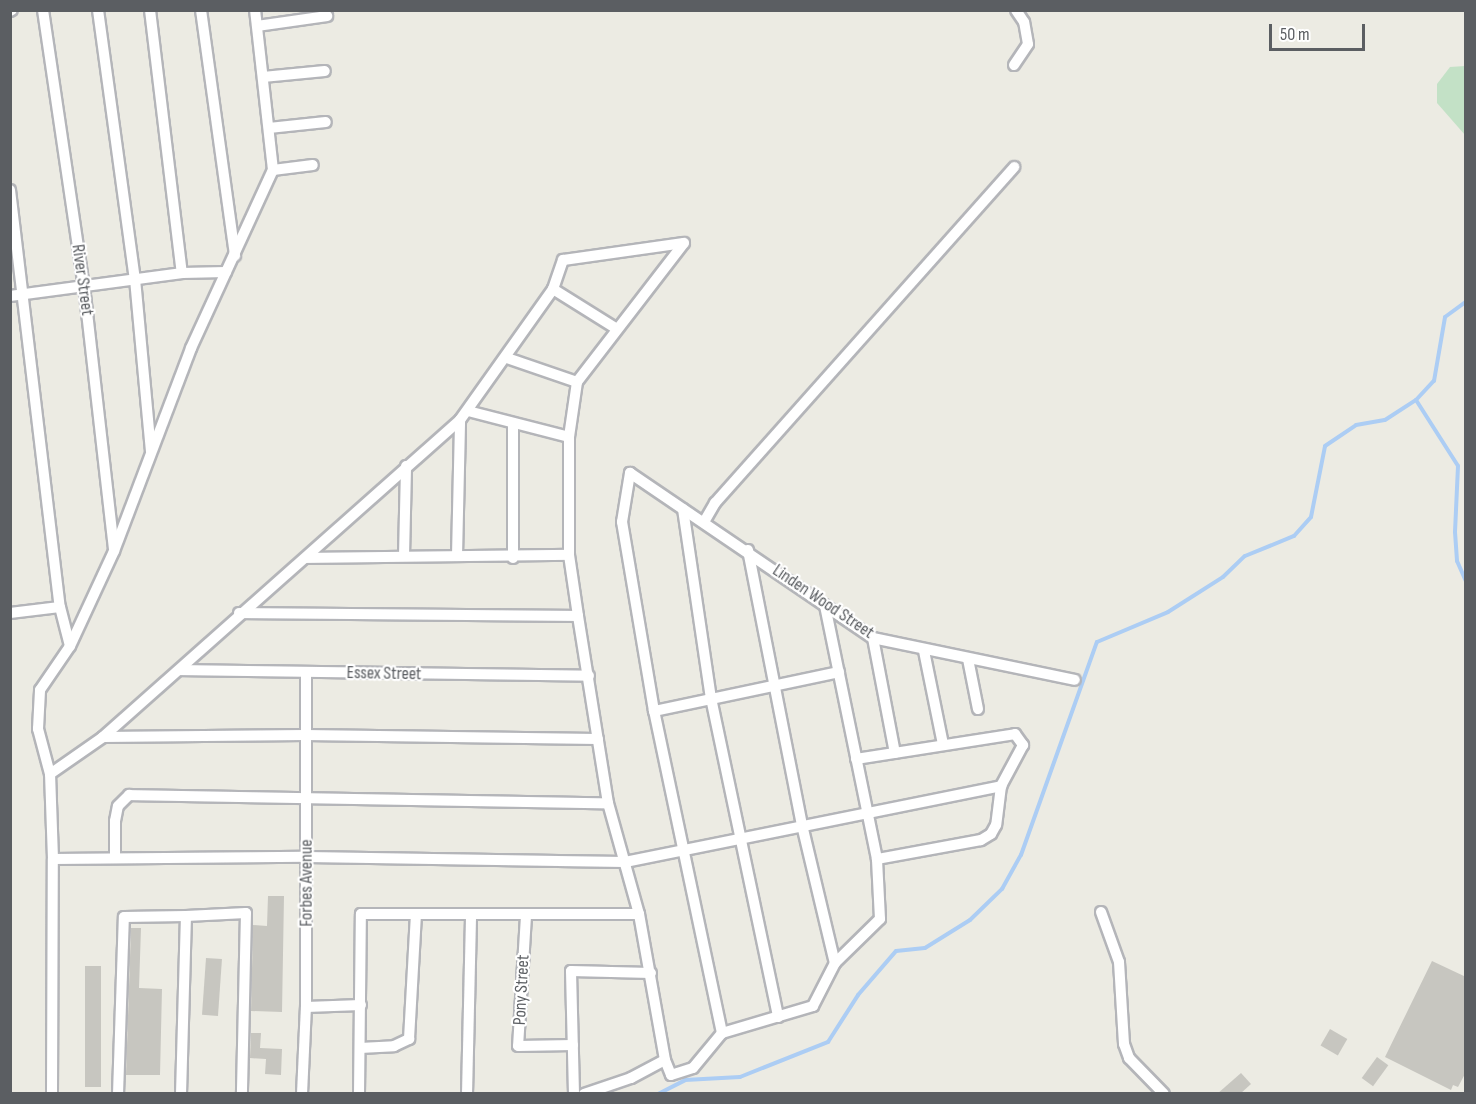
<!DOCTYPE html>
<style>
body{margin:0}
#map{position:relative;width:1476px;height:1104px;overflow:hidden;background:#ecebe3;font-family:"Sofia Sans Condensed",sans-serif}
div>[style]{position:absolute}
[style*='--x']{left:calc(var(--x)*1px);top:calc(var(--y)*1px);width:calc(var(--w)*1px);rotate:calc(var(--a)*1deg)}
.green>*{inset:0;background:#c3e1c6}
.stream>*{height:4px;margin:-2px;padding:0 2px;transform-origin:2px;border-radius:2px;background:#accdf4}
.building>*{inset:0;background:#c7c6c0;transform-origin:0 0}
.roads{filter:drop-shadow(2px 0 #b4b5b9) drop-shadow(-2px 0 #b4b5b9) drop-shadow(0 2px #b4b5b9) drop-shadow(0 -2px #b4b5b9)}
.minor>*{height:10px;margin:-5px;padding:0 5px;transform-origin:5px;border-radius:5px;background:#fff}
span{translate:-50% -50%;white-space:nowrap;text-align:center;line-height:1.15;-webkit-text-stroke:4.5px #fff;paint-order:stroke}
.street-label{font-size:18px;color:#5b5e62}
.frame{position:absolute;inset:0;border:12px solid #5b5e62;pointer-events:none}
.scale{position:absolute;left:1269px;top:24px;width:96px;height:27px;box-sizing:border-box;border:3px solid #5b5e62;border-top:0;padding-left:8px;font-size:18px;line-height:21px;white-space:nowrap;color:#5b5e62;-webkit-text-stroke:4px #fff;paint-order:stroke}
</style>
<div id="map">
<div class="green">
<i style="clip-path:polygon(1465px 66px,1466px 66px,1465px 135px,1437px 103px,1437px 84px,1450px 67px)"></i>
</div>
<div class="stream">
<i style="--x:1416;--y:400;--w:78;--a:57.5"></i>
<i style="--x:1458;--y:466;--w:66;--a:92.6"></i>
<i style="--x:1455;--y:532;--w:29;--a:86"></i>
<i style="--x:1457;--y:561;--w:22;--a:66"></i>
<i style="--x:658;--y:1094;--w:30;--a:-27"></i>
<i style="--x:685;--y:1080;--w:55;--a:-3.1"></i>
<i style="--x:740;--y:1077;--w:95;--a:-21.7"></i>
<i style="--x:828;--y:1042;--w:56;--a:-57.4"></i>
<i style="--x:858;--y:995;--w:58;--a:-49.2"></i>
<i style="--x:896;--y:951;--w:29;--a:-6"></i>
<i style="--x:925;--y:948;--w:53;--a:-31.9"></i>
<i style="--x:970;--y:920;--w:45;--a:-44.1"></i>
<i style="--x:1002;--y:889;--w:39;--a:-61"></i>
<i style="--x:1021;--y:855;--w:226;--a:-70.4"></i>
<i style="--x:1097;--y:642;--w:77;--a:-22.9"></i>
<i style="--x:1168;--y:612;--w:65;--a:-32.5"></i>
<i style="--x:1223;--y:577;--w:30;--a:-44"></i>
<i style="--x:1245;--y:556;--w:53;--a:-22.2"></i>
<i style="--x:1294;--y:536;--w:25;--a:-48"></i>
<i style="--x:1311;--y:517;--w:72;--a:-78.8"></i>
<i style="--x:1325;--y:446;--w:37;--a:-34"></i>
<i style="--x:1356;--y:425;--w:29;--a:-10"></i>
<i style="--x:1385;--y:420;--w:37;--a:-33"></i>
<i style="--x:1416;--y:400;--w:26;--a:-47"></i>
<i style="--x:1434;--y:381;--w:65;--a:-80.2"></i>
<i style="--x:1445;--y:317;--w:26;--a:-36"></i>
</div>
<div class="building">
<i style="clip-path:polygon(268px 896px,284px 896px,282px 1012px,251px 1011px,253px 925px,267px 926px)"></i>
<i style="clip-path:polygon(131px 928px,141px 928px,139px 988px,162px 989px,160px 1075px,126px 1075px)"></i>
<i style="left:206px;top:958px;width:16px;height:57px;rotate:4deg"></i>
<i style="clip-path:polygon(1432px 961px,1466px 977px,1466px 1072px,1458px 1087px,1453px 1085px,1451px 1090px,1385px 1057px)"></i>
<i style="left:85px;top:966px;width:16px;height:121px"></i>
<i style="left:1330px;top:1029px;width:20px;height:19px;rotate:30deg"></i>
<i style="clip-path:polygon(251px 1033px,261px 1033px,260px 1048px,282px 1049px,281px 1075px,265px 1074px,266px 1059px,250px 1058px)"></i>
<i style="left:1377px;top:1057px;width:14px;height:26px;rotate:36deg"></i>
<i style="clip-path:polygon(1241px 1073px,1251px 1084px,1240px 1094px,1217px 1094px)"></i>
</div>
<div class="roads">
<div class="minor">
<i style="--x:43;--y:10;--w:279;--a:81.6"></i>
<i style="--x:84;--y:286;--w:264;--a:83.5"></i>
<i style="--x:98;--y:10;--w:272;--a:82.2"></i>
<i style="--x:135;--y:279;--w:173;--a:84.7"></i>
<i style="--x:150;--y:10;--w:265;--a:83.1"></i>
<i style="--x:201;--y:10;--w:248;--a:82.1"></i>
<i style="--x:10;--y:11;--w:2;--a:-27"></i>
<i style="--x:257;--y:26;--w:71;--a:-8.1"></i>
<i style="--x:1014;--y:65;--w:25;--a:-56"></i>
<i style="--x:1028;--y:44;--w:22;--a:-100"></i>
<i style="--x:1024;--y:22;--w:14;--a:-124"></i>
<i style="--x:263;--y:77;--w:62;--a:-5.5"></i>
<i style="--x:269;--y:128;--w:57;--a:-6"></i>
<i style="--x:273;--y:170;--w:40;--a:-7.1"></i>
<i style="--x:10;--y:190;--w:420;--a:83.2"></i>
<i style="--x:60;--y:607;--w:40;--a:75.6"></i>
<i style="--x:684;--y:243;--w:175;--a:127.6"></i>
<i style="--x:577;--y:382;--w:56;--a:98.3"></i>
<i style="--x:569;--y:437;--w:118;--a:90"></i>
<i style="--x:569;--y:555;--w:62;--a:81.6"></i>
<i style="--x:578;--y:616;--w:189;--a:80.9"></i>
<i style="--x:608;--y:803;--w:115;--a:74.4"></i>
<i style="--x:639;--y:914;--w:148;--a:79.9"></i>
<i style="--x:665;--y:1060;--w:16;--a:68"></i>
<i style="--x:671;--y:1075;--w:23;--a:-18"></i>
<i style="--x:693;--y:1068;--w:45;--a:-50.4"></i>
<i style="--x:722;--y:1033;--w:95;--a:-16.5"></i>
<i style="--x:813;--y:1006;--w:48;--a:-62.9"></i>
<i style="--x:835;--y:963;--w:63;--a:-44.4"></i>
<i style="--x:880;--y:919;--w:60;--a:-92.9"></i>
<i style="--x:877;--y:859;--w:259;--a:-101.6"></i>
<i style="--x:553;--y:289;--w:75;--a:32"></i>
<i style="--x:10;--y:296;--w:174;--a:-7.6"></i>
<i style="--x:182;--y:273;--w:44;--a:-1.3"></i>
<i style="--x:507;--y:358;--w:74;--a:18.9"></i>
<i style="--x:468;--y:411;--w:104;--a:14.4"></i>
<i style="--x:683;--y:509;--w:191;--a:81.6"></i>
<i style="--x:711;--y:698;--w:326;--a:78.1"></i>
<i style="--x:704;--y:522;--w:22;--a:-60"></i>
<i style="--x:715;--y:503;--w:450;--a:-48.3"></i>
<i style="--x:748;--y:550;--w:280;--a:78.9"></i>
<i style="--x:802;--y:825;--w:142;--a:76.6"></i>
<i style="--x:404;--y:556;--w:90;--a:-88.7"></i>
<i style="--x:457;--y:556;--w:136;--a:-88.7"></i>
<i style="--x:306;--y:558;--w:263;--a:-0.7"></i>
<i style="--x:513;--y:558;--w:135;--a:-90"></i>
<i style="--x:10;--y:613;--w:50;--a:-6.8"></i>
<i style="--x:239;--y:613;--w:339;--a:0.5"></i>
<i style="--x:873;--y:638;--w:117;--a:79.2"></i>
<i style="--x:924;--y:651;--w:95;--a:78.5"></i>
<i style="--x:968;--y:659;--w:51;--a:78.7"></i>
<i style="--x:180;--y:670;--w:409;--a:0.8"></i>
<i style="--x:654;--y:711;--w:189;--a:-11.9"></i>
<i style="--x:103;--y:737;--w:202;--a:-0.6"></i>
<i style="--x:305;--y:735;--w:293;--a:0.8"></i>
<i style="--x:856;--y:759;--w:161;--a:-8.9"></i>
<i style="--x:1015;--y:734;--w:14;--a:54"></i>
<i style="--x:1023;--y:745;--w:47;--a:118.2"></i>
<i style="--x:1001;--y:786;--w:39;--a:97"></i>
<i style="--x:996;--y:825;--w:10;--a:119"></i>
<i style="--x:991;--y:834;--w:12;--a:149"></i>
<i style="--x:981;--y:840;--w:106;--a:169.6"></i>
<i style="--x:50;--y:774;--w:65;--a:-34.9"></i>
<i style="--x:103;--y:737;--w:477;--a:-41.6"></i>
<i style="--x:460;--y:420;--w:161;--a:-54.6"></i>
<i style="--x:553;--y:289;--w:31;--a:-71"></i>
<i style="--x:563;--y:260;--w:122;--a:-8"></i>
<i style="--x:115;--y:856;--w:35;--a:-90"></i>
<i style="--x:115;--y:821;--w:15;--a:-79"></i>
<i style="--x:118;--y:806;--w:16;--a:-45"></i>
<i style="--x:129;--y:795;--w:479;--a:1"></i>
<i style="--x:53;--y:859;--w:254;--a:-0.5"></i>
<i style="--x:307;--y:857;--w:318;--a:0.9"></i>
<i style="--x:625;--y:862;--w:384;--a:-11.4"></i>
<i style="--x:1101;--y:912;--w:53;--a:70.2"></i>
<i style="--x:1119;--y:962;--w:82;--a:86.5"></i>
<i style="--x:1124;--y:1044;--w:15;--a:70"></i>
<i style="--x:1129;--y:1058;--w:50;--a:45.8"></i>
<i style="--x:526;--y:916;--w:130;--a:93.5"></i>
<i style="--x:518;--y:1046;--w:55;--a:-1"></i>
<i style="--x:306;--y:1007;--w:55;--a:-2.1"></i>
<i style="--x:722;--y:1033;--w:329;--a:-101.9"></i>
<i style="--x:654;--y:711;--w:192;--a:-99.6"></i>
<i style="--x:622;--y:522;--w:50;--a:-80.7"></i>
<i style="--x:630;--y:473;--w:294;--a:34.2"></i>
<i style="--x:873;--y:638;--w:206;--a:11.7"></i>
<i style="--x:360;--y:1048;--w:34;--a:-3"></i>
<i style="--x:394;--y:1046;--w:17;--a:-25"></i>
<i style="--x:409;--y:1039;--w:125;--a:-86.8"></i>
<i style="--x:52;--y:1094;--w:235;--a:-89.8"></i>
<i style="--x:53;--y:859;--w:85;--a:-92"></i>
<i style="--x:50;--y:774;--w:47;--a:-104.9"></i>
<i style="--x:38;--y:729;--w:39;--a:-87"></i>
<i style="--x:40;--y:690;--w:53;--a:-55.7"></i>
<i style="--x:70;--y:646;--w:105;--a:-65.1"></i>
<i style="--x:114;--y:551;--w:217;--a:-69.2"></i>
<i style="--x:191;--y:348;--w:196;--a:-65.3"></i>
<i style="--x:273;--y:170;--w:161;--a:-96.4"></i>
<i style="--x:118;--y:1094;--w:177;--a:-88.1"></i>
<i style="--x:124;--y:917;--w:62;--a:-0.9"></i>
<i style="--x:181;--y:1094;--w:178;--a:-88.4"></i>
<i style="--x:186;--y:916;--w:60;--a:-2.9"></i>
<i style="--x:246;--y:913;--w:181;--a:91.3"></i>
<i style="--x:302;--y:1094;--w:87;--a:-87.4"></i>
<i style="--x:306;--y:1007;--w:334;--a:-90"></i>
<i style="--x:359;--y:1094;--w:180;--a:-89.4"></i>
<i style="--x:361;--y:914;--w:278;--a:0"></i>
<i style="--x:467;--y:1094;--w:180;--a:-88.7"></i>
<i style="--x:574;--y:1094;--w:123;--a:-91.4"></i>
<i style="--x:571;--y:971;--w:80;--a:1.4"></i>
<i style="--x:584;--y:1094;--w:50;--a:-18.8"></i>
<i style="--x:631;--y:1078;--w:38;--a:-28"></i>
</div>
</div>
<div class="street-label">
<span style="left:82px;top:280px;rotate:82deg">River Street</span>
<span style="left:823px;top:602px;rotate:34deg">Linden Wood Street</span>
<span style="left:384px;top:674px;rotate:1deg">Essex Street</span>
<span style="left:307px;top:883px;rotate:-90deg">Forbes Avenue</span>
<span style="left:522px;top:990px;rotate:-87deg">Pony Street</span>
</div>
<div class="frame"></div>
<div class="scale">50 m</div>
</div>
